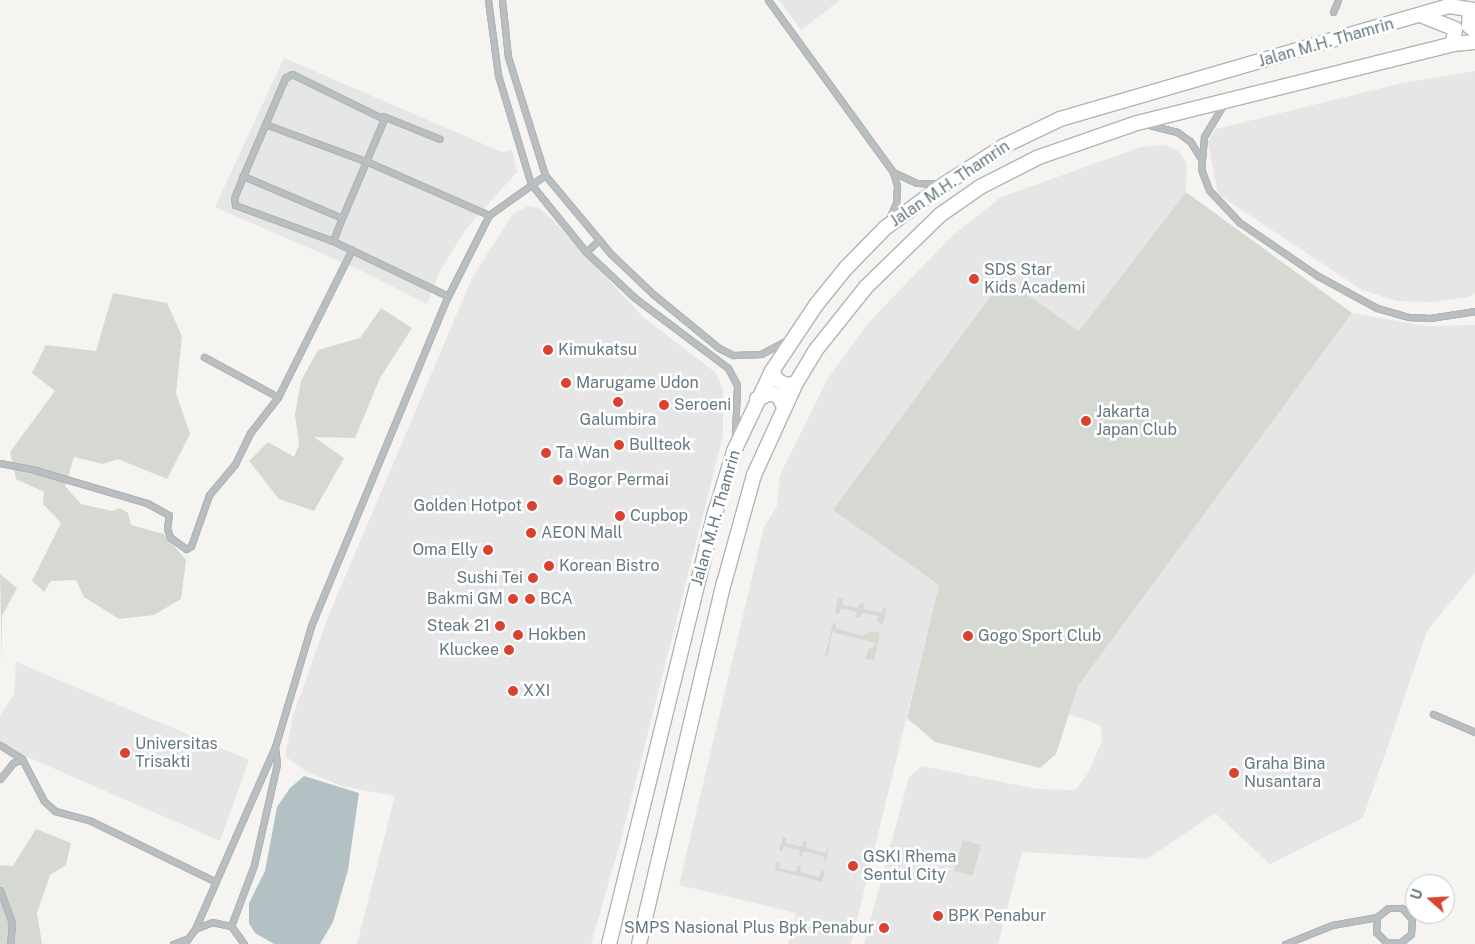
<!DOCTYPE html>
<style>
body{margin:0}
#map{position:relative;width:1475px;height:944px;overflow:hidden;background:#f5f4f1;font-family:"Public Sans",sans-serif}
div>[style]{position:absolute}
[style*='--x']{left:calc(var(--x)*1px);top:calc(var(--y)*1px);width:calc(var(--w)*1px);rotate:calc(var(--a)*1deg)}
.built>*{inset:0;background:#e5e6e5}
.green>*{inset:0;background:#d5d9d1;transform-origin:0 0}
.water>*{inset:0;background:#b3c1c4}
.roads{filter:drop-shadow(1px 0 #b0b5b8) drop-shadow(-1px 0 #b0b5b8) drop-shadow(0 1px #b0b5b8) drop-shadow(0 -1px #b0b5b8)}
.minor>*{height:5px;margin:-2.5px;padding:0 2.5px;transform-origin:2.5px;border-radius:2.5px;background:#b9bfc1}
.primary>*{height:14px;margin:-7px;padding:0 7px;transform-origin:7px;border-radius:7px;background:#fff}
.dots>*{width:14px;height:14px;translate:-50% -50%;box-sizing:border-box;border:2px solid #fff;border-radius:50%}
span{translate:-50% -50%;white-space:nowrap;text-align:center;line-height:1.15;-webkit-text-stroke:5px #fff;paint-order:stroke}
.street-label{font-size:16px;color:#667881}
.poi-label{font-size:16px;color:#667881}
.left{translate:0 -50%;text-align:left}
.right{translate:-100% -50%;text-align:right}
.north{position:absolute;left:1405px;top:874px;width:50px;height:50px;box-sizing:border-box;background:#fff;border:1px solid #c2c9cd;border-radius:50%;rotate:289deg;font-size:14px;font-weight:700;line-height:20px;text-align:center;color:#667881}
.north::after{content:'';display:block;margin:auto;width:18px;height:22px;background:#d8422e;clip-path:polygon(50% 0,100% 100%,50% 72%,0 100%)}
</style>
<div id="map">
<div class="built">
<i style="clip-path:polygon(779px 0,840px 0,801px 30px)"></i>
<i style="clip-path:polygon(284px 58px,502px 152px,512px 150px,517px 172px,466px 229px,440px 271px,427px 304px,364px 272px,215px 207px)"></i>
<i style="clip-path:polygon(1475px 71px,1475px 293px,1469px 297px,1431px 302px,1397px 301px,1362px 290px,1218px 194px,1208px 142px,1216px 129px,1402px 83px)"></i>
<i style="clip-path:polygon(1165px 145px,1178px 151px,1187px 163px,1186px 192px,1079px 331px,1004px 278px,834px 510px,939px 585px,851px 944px,788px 944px,796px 913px,679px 885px,764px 527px,777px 506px,780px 475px,827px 380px,868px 323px,952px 236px,1001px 197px,1141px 147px)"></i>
<i style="clip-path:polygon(528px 206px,539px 208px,553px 220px,643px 317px,716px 373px,723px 390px,723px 436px,620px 843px,591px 944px,357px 944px,395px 796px,341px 786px,307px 772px,285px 756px,293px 716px,328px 617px,472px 278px,513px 214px)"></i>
<i style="clip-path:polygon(1352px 313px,1425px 326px,1475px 325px,1475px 572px,1427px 631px,1363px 818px,1270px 864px,1215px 813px,1147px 859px,1022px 852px,998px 944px,864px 944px,909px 777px,922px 766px,1037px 789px,1075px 790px,1089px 772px,1102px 740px,1101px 726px,1069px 714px,1078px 686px)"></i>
<i style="clip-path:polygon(16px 662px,249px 760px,220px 841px,0 745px,0 716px,14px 694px)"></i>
</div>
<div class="green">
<i style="clip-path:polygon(1186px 192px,1352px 313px,1078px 686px,1056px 754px,1040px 768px,935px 742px,907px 718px,939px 585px,833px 510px,1004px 278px,1079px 331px)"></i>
<i style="clip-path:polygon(113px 293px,167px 303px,182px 336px,176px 393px,190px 434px,167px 479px,118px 459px,103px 464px,74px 457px,65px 486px,81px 504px,112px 511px,120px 508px,128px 513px,131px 525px,164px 534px,186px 560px,181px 599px,154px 615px,119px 619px,84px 597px,76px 580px,51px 581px,44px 592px,32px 581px,61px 523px,43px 504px,44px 492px,16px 479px,10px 452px,55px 391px,32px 373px,46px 345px,96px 351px)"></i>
<i style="clip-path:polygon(381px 308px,412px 328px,380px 378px,355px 438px,314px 437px,344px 458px,314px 511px,279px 499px,249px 461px,268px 442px,294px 457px,299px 445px,295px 414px,301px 381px,318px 350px,360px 338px)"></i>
<i style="clip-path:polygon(0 574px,17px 588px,2px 616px,2px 666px)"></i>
<i style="clip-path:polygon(838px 598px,843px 599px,842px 605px,858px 608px,860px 603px,864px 604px,863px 609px,882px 613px,883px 607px,887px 608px,883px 624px,877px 622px,878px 616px,862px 613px,860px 618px,856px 617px,857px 612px,841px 608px,839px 614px,835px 613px)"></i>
<i style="clip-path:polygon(833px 623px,836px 623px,836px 628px,862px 636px,871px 631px,880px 633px,874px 660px,865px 659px,869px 648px,872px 649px,876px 643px,832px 632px,828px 655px,825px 656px)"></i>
<i style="clip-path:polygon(36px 829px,71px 843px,66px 865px,50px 875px,37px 913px,42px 944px,0 944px,0 865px,13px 866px)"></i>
<i style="clip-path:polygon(783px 837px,787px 838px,786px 843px,802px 847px,803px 841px,807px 842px,806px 848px,825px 853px,829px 847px,825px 863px,824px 856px,804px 851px,802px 857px,799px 856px,800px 851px,784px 846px,782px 851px,779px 850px)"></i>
<i style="left:963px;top:840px;width:19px;height:32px;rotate:16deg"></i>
<i style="clip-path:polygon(777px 861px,780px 862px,779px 868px,796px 872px,798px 866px,801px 866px,800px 872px,819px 877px,821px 871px,825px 871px,822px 882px,775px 870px)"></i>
</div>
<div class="water">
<i style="clip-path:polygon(304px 776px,359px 793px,348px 870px,333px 922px,320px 944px,274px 944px,255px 933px,249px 923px,249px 903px,265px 871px,277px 807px,290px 788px)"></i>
</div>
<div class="roads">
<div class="minor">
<i style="--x:488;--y:0;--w:76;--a:82.4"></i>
<i style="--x:498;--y:75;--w:114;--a:73.2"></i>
<i style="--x:531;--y:184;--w:87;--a:51"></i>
<i style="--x:586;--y:252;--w:67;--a:43.2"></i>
<i style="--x:635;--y:298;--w:116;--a:37"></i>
<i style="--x:728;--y:368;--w:19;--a:62"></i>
<i style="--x:737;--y:385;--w:53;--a:92.2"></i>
<i style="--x:502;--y:0;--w:57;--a:84"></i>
<i style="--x:508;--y:57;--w:124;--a:72.6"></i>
<i style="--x:545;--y:175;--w:104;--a:50.1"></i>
<i style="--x:612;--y:255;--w:57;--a:43.6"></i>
<i style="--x:653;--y:294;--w:85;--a:39.3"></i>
<i style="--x:719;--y:348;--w:16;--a:27"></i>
<i style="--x:733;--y:355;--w:28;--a:-2"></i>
<i style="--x:761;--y:354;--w:32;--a:-28"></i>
<i style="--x:768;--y:0;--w:213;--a:54"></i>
<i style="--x:893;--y:172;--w:15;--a:74"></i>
<i style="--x:897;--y:186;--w:17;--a:93"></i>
<i style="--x:896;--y:203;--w:17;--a:114"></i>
<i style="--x:1333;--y:12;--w:13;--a:-67"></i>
<i style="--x:292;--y:74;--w:102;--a:26.1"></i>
<i style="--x:384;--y:119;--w:108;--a:113"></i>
<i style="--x:342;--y:218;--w:108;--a:-157"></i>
<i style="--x:243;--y:176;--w:107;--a:-66.8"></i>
<i style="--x:285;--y:78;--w:8;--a:-30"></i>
<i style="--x:1223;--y:105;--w:37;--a:121"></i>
<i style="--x:1204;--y:137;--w:32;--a:95"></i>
<i style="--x:1201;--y:169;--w:22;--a:69"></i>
<i style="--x:1209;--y:190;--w:44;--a:46.8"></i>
<i style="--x:1239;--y:222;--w:96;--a:34.4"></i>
<i style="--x:1318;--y:276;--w:67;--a:28.5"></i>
<i style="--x:1377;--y:308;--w:33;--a:16"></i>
<i style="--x:1409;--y:317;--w:21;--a:3"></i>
<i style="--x:1430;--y:318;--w:46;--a:-8.8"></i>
<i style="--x:383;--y:116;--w:61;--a:22"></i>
<i style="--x:265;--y:124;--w:110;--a:20.3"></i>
<i style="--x:368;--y:162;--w:132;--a:23.7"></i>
<i style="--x:1149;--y:125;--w:29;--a:14"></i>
<i style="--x:1177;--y:132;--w:16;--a:35"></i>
<i style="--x:1190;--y:141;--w:19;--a:58"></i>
<i style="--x:893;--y:172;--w:26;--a:25"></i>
<i style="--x:917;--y:183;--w:23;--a:2"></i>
<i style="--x:243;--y:176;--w:24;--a:112"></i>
<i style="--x:234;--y:198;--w:7;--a:82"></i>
<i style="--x:235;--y:205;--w:104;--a:20.2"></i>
<i style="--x:333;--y:241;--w:127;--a:25.6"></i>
<i style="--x:333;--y:241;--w:25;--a:-69"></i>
<i style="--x:586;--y:252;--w:18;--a:-43"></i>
<i style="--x:204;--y:357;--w:84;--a:28.4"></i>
<i style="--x:0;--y:463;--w:36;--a:11"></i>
<i style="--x:35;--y:470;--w:117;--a:16.4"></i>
<i style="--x:147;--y:503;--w:25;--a:29"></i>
<i style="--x:169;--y:515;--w:13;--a:99"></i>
<i style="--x:167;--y:528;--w:9;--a:72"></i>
<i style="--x:170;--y:537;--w:20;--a:37"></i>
<i style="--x:186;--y:549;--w:6;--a:-31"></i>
<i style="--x:191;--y:546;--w:54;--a:-70.6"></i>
<i style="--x:209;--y:495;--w:40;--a:-50"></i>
<i style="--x:235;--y:464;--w:34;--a:-64"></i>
<i style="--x:250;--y:433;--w:46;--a:-52.1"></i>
<i style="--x:278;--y:397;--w:165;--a:-63.4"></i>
<i style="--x:1433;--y:714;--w:46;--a:23.2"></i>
<i style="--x:0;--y:745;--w:26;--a:32"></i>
<i style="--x:0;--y:779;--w:21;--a:-51"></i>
<i style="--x:13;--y:763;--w:10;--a:-24"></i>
<i style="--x:22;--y:759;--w:47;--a:62.4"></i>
<i style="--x:44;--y:801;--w:15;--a:42"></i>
<i style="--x:55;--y:811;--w:35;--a:15"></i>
<i style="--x:89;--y:820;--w:141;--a:26"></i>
<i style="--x:0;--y:890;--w:35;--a:70"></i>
<i style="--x:12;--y:923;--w:21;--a:95"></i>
<i style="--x:231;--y:926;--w:65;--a:-69.3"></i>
<i style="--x:254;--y:865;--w:104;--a:-77.2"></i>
<i style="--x:277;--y:764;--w:16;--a:-97"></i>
<i style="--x:195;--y:929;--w:199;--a:-66.3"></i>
<i style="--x:275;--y:747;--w:126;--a:-73.4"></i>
<i style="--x:311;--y:626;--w:357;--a:-67.5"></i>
<i style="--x:448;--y:296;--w:91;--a:-63.2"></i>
<i style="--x:489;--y:215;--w:69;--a:-35.5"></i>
<i style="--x:173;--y:944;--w:14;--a:-21"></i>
<i style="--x:184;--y:944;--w:19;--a:-54"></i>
<i style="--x:195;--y:929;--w:18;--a:-22"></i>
<i style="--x:212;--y:922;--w:19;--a:12"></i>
<i style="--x:231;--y:926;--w:22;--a:54"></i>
<i style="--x:1285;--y:944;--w:51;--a:-22"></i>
<i style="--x:1332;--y:925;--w:46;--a:-10.1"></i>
<i style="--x:1377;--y:917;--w:14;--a:-39"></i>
<i style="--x:1388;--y:908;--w:14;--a:0"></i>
<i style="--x:1402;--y:908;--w:15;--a:48"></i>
<i style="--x:1412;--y:919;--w:15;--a:94"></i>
<i style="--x:1411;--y:934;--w:14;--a:141"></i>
<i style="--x:1400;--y:943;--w:14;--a:-176"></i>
<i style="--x:1386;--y:942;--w:14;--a:-135"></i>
<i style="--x:1376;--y:932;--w:15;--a:-86"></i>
</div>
<div class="primary">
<i style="--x:1470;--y:9;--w:17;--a:93"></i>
<i style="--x:1469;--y:26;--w:8;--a:40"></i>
<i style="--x:1423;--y:16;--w:35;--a:22"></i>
<i style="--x:1455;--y:29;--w:15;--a:98"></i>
<i style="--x:772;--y:371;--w:10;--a:61"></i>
<i style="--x:777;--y:380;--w:10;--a:29"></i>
<i style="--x:786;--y:385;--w:10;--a:-11"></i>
<i style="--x:757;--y:399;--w:15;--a:-23"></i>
<i style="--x:771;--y:393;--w:9;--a:27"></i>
<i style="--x:779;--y:397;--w:11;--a:63"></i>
<i style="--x:609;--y:944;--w:447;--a:-76.2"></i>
<i style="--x:716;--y:510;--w:62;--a:-73"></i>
<i style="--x:734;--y:451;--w:89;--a:-64.6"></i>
<i style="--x:772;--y:371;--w:79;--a:-56.3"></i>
<i style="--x:816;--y:305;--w:48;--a:-51"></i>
<i style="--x:846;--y:268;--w:56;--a:-45.7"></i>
<i style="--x:885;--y:228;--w:74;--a:-36.3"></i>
<i style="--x:945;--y:184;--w:70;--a:-32.8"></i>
<i style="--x:1004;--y:146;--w:62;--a:-25.7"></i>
<i style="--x:1060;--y:119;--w:405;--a:-16.2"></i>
<i style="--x:1449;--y:6;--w:26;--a:9"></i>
<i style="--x:639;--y:944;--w:371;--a:-76.8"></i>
<i style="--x:724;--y:583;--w:112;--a:-74.5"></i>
<i style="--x:754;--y:475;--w:101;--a:-65.5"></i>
<i style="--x:796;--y:383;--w:37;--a:-59"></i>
<i style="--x:815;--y:351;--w:82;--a:-51.4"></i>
<i style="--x:866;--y:287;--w:103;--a:-44.2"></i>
<i style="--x:940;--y:215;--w:49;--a:-35"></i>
<i style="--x:980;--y:187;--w:66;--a:-27"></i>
<i style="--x:1039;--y:157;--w:104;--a:-19.1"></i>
<i style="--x:1137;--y:123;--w:326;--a:-14"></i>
<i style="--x:1453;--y:44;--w:22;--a:-5"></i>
</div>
</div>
<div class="dots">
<i style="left:974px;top:279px;background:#d8422e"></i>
<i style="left:548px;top:350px;background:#d8422e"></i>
<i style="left:566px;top:383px;background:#d8422e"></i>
<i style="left:618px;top:402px;background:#d8422e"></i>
<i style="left:664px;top:405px;background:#d8422e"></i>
<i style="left:1086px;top:421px;background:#d8422e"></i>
<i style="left:619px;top:445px;background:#d8422e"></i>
<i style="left:546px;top:453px;background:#d8422e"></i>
<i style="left:558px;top:480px;background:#d8422e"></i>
<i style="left:532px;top:506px;background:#d8422e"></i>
<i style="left:620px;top:516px;background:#d8422e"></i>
<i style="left:531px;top:533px;background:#d8422e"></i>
<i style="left:488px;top:550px;background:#d8422e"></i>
<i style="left:549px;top:566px;background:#d8422e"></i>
<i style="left:533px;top:578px;background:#d8422e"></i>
<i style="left:513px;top:599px;background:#d8422e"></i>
<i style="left:530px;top:599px;background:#d8422e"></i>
<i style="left:500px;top:626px;background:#d8422e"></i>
<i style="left:518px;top:635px;background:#d8422e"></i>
<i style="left:968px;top:636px;background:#d8422e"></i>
<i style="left:509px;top:650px;background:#d8422e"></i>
<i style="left:513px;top:691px;background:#d8422e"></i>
<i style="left:125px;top:753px;background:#d8422e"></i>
<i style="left:1234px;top:773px;background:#d8422e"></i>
<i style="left:853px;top:866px;background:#d8422e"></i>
<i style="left:938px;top:916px;background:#d8422e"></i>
<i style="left:884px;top:928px;background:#d8422e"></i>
</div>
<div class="street-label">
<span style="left:1326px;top:43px;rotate:-16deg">Jalan M.H. Thamrin</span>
<span style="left:950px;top:184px;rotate:-34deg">Jalan M.H. Thamrin</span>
<span style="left:716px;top:518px;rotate:-74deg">Jalan M.H. Thamrin</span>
</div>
<div class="poi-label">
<span class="left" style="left:984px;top:279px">SDS Star<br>Kids Academi</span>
<span class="left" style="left:558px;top:350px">Kimukatsu</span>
<span class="left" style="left:576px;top:383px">Marugame Udon</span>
<span class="left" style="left:674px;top:405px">Seroeni</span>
<span class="left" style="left:1096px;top:421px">Jakarta<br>Japan Club</span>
<span style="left:618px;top:420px">Galumbira</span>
<span class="left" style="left:629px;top:445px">Bullteok</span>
<span class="left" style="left:556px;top:453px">Ta Wan</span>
<span class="left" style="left:568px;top:480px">Bogor Permai</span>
<span class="right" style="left:522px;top:506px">Golden Hotpot</span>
<span class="left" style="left:630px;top:516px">Cupbop</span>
<span class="left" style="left:541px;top:533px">AEON Mall</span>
<span class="right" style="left:478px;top:550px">Oma Elly</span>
<span class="left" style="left:559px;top:566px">Korean Bistro</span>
<span class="right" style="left:523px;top:578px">Sushi Tei</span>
<span class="right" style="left:503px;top:599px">Bakmi GM</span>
<span class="left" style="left:540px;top:599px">BCA</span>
<span class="right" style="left:490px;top:626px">Steak 21</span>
<span class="left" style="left:528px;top:635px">Hokben</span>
<span class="left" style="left:978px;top:636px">Gogo Sport Club</span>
<span class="right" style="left:499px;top:650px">Kluckee</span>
<span class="left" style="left:523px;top:691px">XXI</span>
<span class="left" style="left:135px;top:753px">Universitas<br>Trisakti</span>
<span class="left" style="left:1244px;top:773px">Graha Bina<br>Nusantara</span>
<span class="left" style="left:863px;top:866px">GSKI Rhema<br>Sentul City</span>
<span class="left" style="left:948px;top:916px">BPK Penabur</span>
<span class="right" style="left:874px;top:928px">SMPS Nasional Plus Bpk Penabur</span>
</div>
<div class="north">U</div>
</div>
